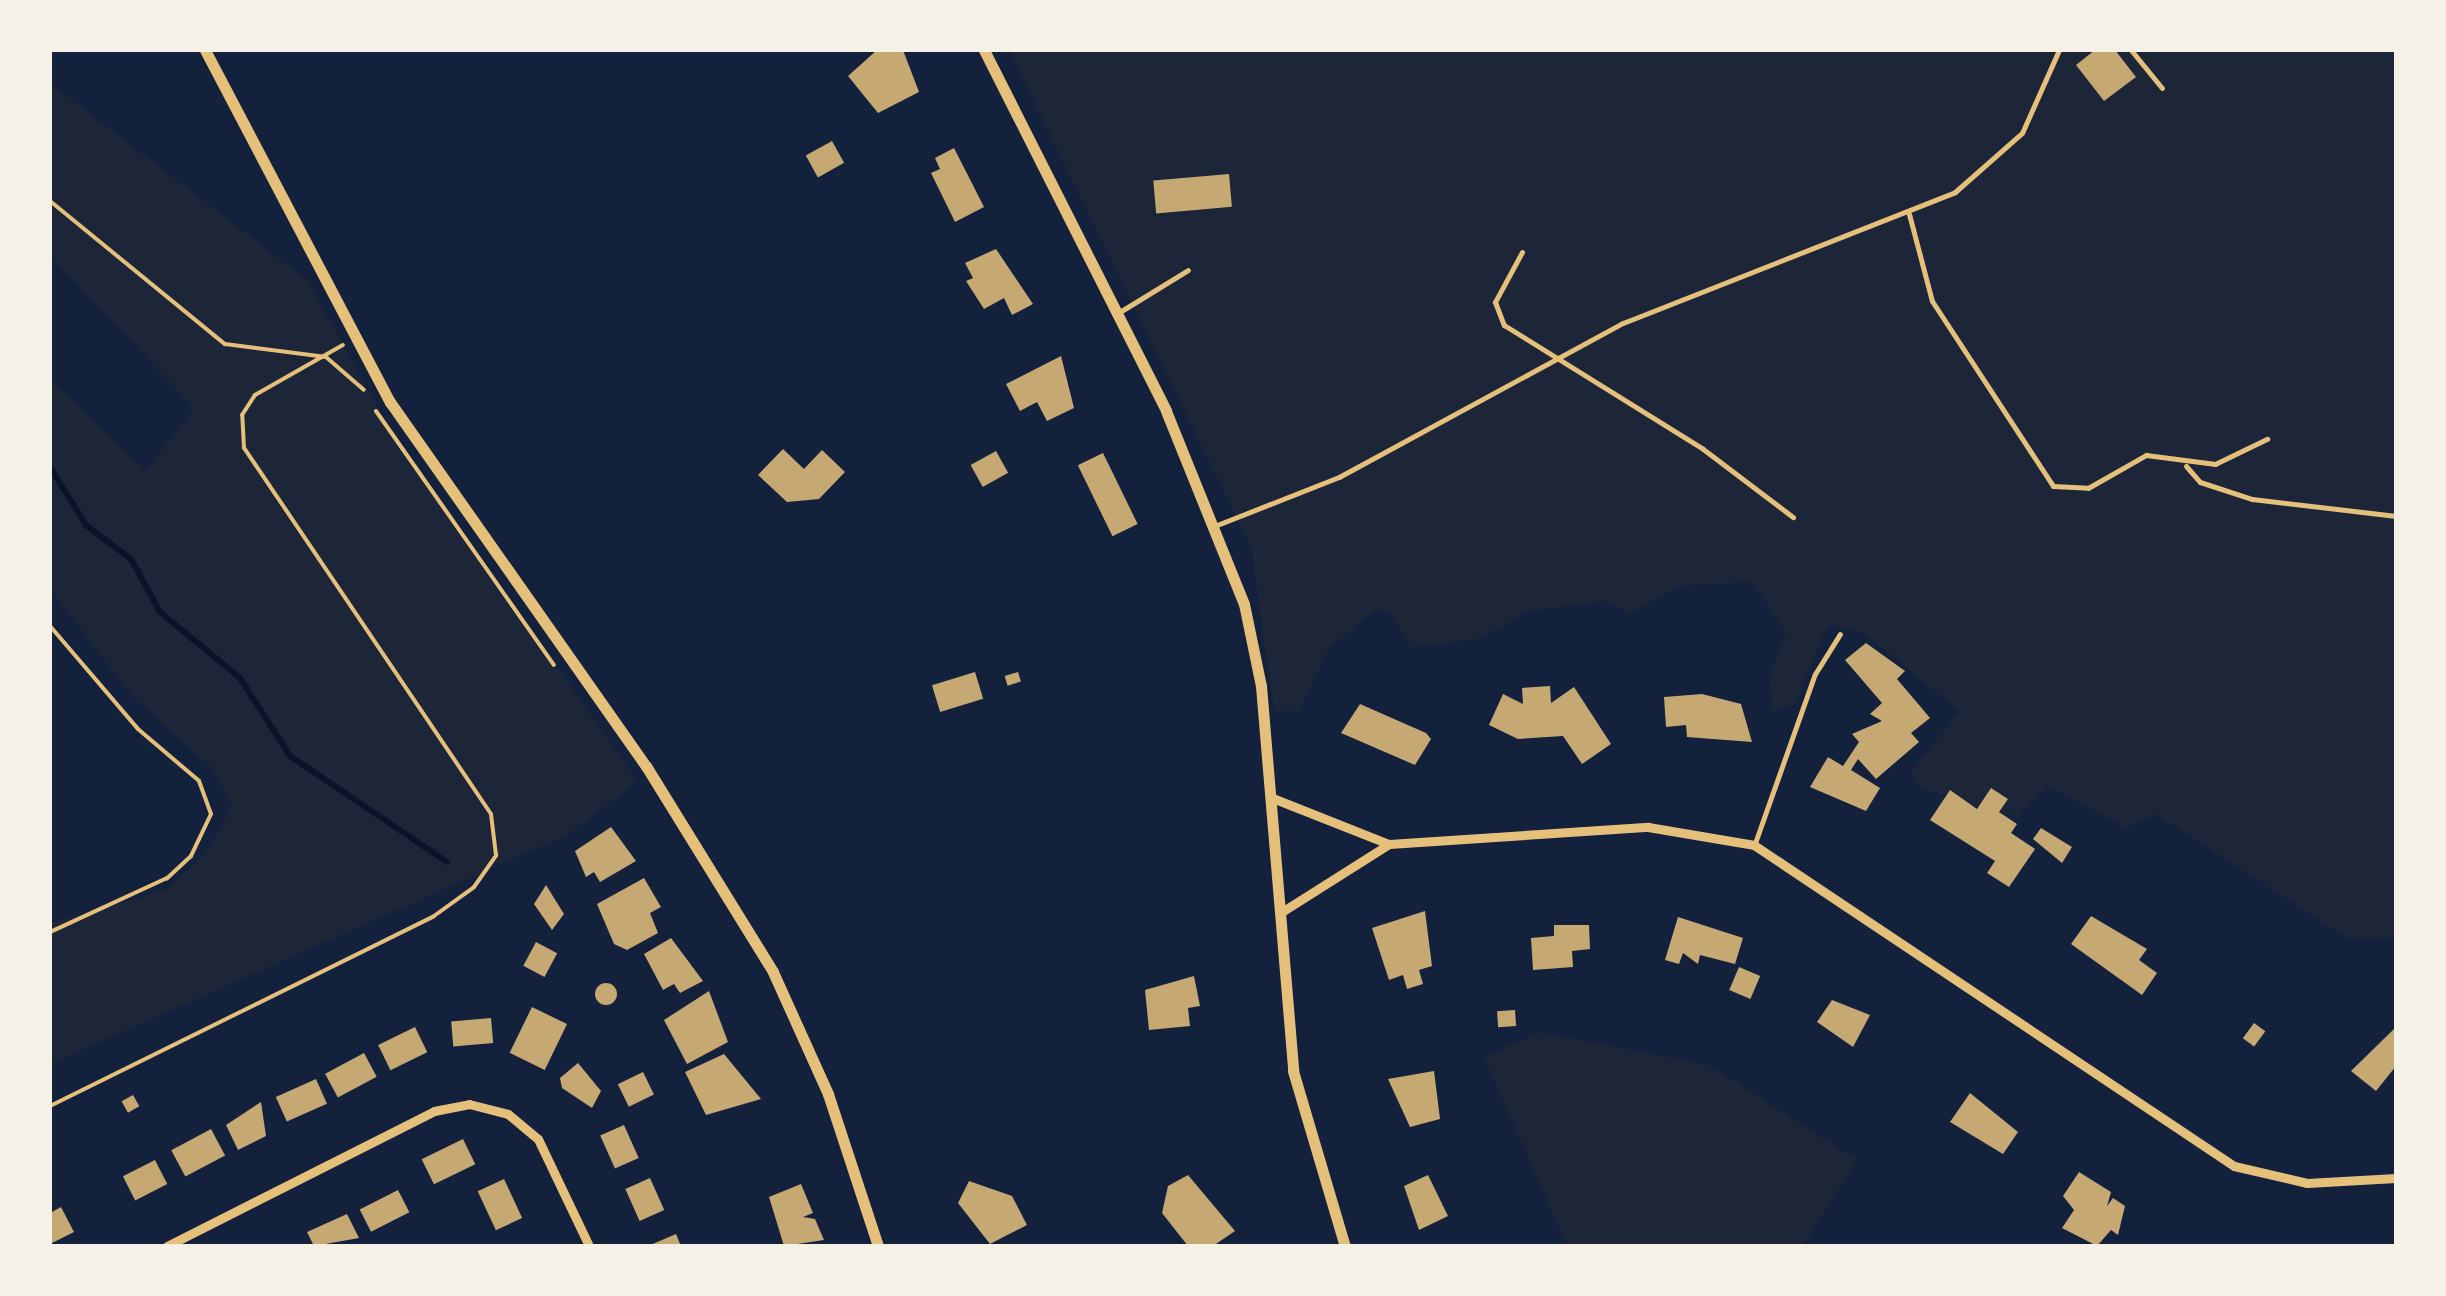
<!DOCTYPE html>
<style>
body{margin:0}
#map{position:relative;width:2446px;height:1296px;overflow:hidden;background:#14213d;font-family:"Roboto Condensed",sans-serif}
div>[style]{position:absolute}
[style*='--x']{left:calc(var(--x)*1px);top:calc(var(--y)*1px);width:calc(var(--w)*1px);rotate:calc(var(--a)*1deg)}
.green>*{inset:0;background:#1d2539}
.stream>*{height:6px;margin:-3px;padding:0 3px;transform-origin:3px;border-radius:3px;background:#0b132b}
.building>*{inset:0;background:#c6a872;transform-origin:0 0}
.round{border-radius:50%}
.path>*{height:4px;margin:-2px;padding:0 2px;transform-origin:2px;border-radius:2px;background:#e5c07b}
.service>*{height:5px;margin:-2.5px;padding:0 2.5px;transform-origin:2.5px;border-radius:2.5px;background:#e5c07b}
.minor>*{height:9px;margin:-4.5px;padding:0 4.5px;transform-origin:4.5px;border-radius:4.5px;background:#e5c07b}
.tertiary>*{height:11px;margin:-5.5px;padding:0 5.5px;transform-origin:5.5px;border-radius:5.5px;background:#e5c07b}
span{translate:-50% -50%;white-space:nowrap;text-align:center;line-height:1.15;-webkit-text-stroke:9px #f6f1e7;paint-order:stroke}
.frame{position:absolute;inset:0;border:52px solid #f6f1e7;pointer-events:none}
</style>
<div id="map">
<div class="green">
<i style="clip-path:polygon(1009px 50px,2396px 50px,2396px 938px,2347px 938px,2156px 814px,2126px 828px,2049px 786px,2018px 817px,1920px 788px,1911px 772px,1959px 712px,1865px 633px,1835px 625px,1823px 633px,1797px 703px,1773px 712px,1769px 679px,1786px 632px,1753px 582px,1678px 586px,1630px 614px,1607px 601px,1530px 611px,1478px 639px,1411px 648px,1389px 610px,1374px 610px,1329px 649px,1299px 711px,1274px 711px,1251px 547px)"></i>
<i style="clip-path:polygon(50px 83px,307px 280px,393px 435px,638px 781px,569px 834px,50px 1064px,50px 923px,166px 890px,206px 853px,232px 806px,213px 769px,134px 698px,50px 589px,50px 379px,146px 471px,194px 408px,50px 256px)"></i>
<i style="clip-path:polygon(1540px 1032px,1709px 1065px,1857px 1160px,1803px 1246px,1567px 1246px,1484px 1057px)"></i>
</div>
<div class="stream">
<i style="--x:50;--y:467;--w:68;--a:58.2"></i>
<i style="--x:86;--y:525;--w:56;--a:37.1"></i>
<i style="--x:131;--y:559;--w:60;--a:61.3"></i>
<i style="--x:160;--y:612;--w:104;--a:39.5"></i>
<i style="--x:240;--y:678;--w:93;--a:57.3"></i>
<i style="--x:290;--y:756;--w:189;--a:34"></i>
</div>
<div class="building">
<i style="clip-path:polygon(877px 50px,903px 50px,919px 92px,878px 113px,848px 76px)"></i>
<i style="clip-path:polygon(2095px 50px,2115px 50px,2136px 77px,2104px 101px,2076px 65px)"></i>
<i style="left:832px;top:141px;width:25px;height:30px;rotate:61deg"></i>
<i style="clip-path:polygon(954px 148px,984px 207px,955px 222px,931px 173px,940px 169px,935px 158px)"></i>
<i style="left:1229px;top:174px;width:33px;height:76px;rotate:85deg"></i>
<i style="clip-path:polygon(996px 249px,1033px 304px,1012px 315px,1004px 298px,984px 309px,966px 281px,973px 278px,965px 263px)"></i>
<i style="clip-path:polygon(1061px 356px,1074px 408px,1047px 421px,1037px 402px,1020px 411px,1006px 384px)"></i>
<i style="clip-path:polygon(783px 449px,804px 469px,822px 450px,845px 472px,819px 499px,787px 502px,758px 475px)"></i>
<i style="left:996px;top:451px;width:25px;height:29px;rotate:61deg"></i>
<i style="left:1103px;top:453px;width:79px;height:28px;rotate:64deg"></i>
<i style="clip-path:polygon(1866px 643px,1905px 671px,1897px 679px,1930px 718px,1911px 733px,1919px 742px,1876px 779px,1858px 759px,1851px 770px,1880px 788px,1866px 811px,1810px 787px,1828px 757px,1843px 766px,1859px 742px,1852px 734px,1882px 721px,1870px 714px,1882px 703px,1845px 660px)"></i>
<i style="left:975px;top:672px;width:28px;height:45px;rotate:73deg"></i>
<i style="left:1018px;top:672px;width:10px;height:14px;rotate:73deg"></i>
<i style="clip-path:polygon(1550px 686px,1551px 703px,1574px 687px,1611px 744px,1582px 764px,1563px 736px,1518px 739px,1489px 725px,1503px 694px,1523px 704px,1522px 688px)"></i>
<i style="clip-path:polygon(1702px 694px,1741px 704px,1752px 742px,1687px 737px,1686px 725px,1666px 727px,1664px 697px)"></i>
<i style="clip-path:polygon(1360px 704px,1426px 733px,1431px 739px,1415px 765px,1341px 733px)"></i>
<i style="clip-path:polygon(1991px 788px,2008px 799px,1999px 812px,2017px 824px,2011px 833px,2035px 849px,2009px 887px,1987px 873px,1995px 861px,1930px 820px,1950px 790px,1977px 809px)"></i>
<i style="clip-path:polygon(611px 827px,636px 861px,600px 882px,594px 872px,586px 877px,575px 851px)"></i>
<i style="clip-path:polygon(2041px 828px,2072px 847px,2062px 863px,2033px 839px)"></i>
<i style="clip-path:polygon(644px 878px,661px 907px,650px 913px,658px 933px,627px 950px,614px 944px,597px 904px)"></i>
<i style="clip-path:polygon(546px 885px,564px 914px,552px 930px,534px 904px)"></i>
<i style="clip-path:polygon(1425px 911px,1432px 966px,1419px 970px,1423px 984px,1407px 989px,1403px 975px,1389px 980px,1372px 928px)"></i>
<i style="clip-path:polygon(2091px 916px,2147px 949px,2139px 960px,2157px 973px,2142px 995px,2071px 944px)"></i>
<i style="clip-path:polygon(1678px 917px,1743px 938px,1735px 964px,1700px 955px,1698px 964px,1683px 953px,1679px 964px,1665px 960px)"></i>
<i style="clip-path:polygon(1554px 925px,1589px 925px,1590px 949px,1572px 951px,1573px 967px,1533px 970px,1531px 938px,1554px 936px)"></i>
<i style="clip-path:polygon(671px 938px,703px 981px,680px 993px,674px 984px,663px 990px,644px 954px)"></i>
<i style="left:536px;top:942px;width:24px;height:27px;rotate:28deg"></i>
<i style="left:1739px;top:967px;width:23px;height:25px;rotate:23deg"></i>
<i style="clip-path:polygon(1194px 976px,1200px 1006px,1188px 1008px,1190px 1026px,1149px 1030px,1145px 990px)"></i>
<i class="round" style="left:595px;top:983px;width:22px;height:22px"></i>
<i style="clip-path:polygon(709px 991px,728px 1042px,687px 1064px,664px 1020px)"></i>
<i style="clip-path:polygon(1832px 1000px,1870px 1015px,1853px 1047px,1817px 1022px)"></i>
<i style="left:532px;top:1007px;width:39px;height:51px;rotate:26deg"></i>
<i style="left:1515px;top:1010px;width:16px;height:18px;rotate:86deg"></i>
<i style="left:491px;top:1018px;width:25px;height:40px;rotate:85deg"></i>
<i style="left:2254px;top:1023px;width:14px;height:19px;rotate:36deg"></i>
<i style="left:415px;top:1027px;width:28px;height:41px;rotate:64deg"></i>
<i style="clip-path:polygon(2396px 1027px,2396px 1066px,2376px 1091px,2351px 1071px)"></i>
<i style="left:364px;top:1053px;width:27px;height:44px;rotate:62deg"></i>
<i style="clip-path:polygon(724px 1054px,761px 1099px,706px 1115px,685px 1072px)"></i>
<i style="clip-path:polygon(578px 1063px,601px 1091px,592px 1108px,562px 1088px,560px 1078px)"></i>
<i style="clip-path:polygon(1434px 1071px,1440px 1119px,1410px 1127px,1388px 1079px)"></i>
<i style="left:643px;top:1072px;width:25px;height:28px;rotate:64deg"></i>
<i style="left:316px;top:1079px;width:27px;height:44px;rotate:66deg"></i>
<i style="clip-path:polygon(1970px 1093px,2018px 1132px,2003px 1154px,1950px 1122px)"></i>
<i style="left:133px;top:1095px;width:13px;height:13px;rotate:61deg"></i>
<i style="clip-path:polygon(261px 1102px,266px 1136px,238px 1150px,226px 1125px)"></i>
<i style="left:624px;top:1125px;width:36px;height:26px;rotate:66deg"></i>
<i style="left:211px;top:1129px;width:30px;height:45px;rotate:62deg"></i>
<i style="left:463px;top:1139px;width:28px;height:46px;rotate:64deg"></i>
<i style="left:155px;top:1160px;width:27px;height:36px;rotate:63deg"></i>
<i style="clip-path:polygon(2079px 1172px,2111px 1192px,2107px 1206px,2113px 1198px,2125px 1206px,2118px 1235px,2111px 1230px,2097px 1246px,2062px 1228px,2074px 1210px,2063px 1196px)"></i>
<i style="clip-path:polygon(1188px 1175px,1235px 1231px,1213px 1246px,1188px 1246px,1162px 1213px,1168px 1186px)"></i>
<i style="clip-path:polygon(1428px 1175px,1448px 1216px,1419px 1230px,1404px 1186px)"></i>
<i style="left:650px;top:1178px;width:35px;height:27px;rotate:66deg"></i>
<i style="left:504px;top:1179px;width:43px;height:29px;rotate:65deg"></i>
<i style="clip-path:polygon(969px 1181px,1012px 1196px,1027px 1225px,990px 1244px,958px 1203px)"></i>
<i style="clip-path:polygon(801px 1184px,813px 1213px,803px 1217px,815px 1219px,824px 1240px,784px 1246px,769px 1197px)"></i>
<i style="left:398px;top:1190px;width:25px;height:43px;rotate:63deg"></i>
<i style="clip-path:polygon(61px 1207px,74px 1232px,50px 1244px,50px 1213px)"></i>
<i style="clip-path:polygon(347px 1214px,359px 1238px,314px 1246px,307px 1232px)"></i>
<i style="clip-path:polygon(676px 1234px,681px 1246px,648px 1246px)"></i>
</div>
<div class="path">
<i style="--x:50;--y:201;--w:226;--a:39.3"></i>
<i style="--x:225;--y:344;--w:102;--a:7.3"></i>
<i style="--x:326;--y:357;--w:50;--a:41"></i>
<i style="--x:376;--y:411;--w:310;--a:55"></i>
<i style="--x:50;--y:626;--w:135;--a:49.5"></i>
<i style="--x:138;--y:729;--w:80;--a:40.4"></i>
<i style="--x:199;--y:781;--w:35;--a:70"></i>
<i style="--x:211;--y:814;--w:47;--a:115.5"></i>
<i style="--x:191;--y:856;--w:33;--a:137"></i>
<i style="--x:167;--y:878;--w:129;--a:155.2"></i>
<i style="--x:50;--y:1106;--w:428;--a:-26.3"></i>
<i style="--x:434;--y:916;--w:49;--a:-35.9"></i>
<i style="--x:474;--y:887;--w:39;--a:-55"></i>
<i style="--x:496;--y:855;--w:41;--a:-97"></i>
<i style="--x:491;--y:814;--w:442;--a:-124"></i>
<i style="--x:244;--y:448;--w:33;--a:-93"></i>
<i style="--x:242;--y:415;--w:24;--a:-57"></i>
<i style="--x:255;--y:395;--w:101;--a:-29.6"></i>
</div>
<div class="service">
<i style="--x:2131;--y:50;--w:49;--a:50.8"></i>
<i style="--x:1909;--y:214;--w:90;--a:75.2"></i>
<i style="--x:1932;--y:301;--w:221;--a:56.8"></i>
<i style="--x:2053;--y:486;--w:35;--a:3"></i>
<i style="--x:2088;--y:488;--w:67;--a:-29.6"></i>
<i style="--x:2146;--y:455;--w:70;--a:7.4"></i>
<i style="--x:2215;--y:464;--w:58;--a:-25.7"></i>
<i style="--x:1522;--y:252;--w:57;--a:118.4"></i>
<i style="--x:1495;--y:302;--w:25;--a:69"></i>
<i style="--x:1504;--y:325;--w:234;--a:31.9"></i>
<i style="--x:1703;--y:449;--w:113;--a:37.1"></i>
<i style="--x:1118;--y:313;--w:82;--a:-31.6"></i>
<i style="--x:2186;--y:466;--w:21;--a:49"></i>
<i style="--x:2200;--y:482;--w:55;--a:18.1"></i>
<i style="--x:2252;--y:499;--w:145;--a:6.7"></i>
<i style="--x:1217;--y:525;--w:131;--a:-21.5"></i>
<i style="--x:1339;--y:477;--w:323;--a:-28.5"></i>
<i style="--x:1623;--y:323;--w:357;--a:-21.5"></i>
<i style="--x:1955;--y:192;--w:89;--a:-41.4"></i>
<i style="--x:2022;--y:133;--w:91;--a:-66"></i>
<i style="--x:1755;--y:843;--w:179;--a:-70.5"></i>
<i style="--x:1815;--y:674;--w:47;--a:-58"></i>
</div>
<div class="minor">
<i style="--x:1270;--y:797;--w:128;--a:21.6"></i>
<i style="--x:1389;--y:844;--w:260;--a:-3.8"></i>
<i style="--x:1648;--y:827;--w:108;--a:9.6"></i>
<i style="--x:1754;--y:845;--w:577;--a:33.77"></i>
<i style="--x:2234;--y:1166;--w:75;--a:13.1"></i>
<i style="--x:2307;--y:1183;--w:89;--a:-3.2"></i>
<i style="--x:1280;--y:913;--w:129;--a:-32.3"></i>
<i style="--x:167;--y:1246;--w:299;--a:-26.8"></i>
<i style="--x:434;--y:1111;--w:36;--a:-11"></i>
<i style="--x:469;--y:1104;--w:40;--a:14.4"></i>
<i style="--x:508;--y:1114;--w:39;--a:40"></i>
<i style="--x:538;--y:1139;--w:119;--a:64.5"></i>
</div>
<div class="tertiary">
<i style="--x:205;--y:50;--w:398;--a:62.3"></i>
<i style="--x:390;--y:402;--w:445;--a:54.9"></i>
<i style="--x:646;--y:766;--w:242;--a:58.3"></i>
<i style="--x:773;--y:972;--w:134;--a:65.7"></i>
<i style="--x:828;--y:1094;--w:160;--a:71.8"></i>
<i style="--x:984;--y:50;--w:404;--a:63.2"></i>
<i style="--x:1166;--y:411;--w:208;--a:68"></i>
<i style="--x:1244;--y:604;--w:84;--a:78.3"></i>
<i style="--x:1261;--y:686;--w:386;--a:85.2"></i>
<i style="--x:1293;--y:1071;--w:183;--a:73.5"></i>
</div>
<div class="frame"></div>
</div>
